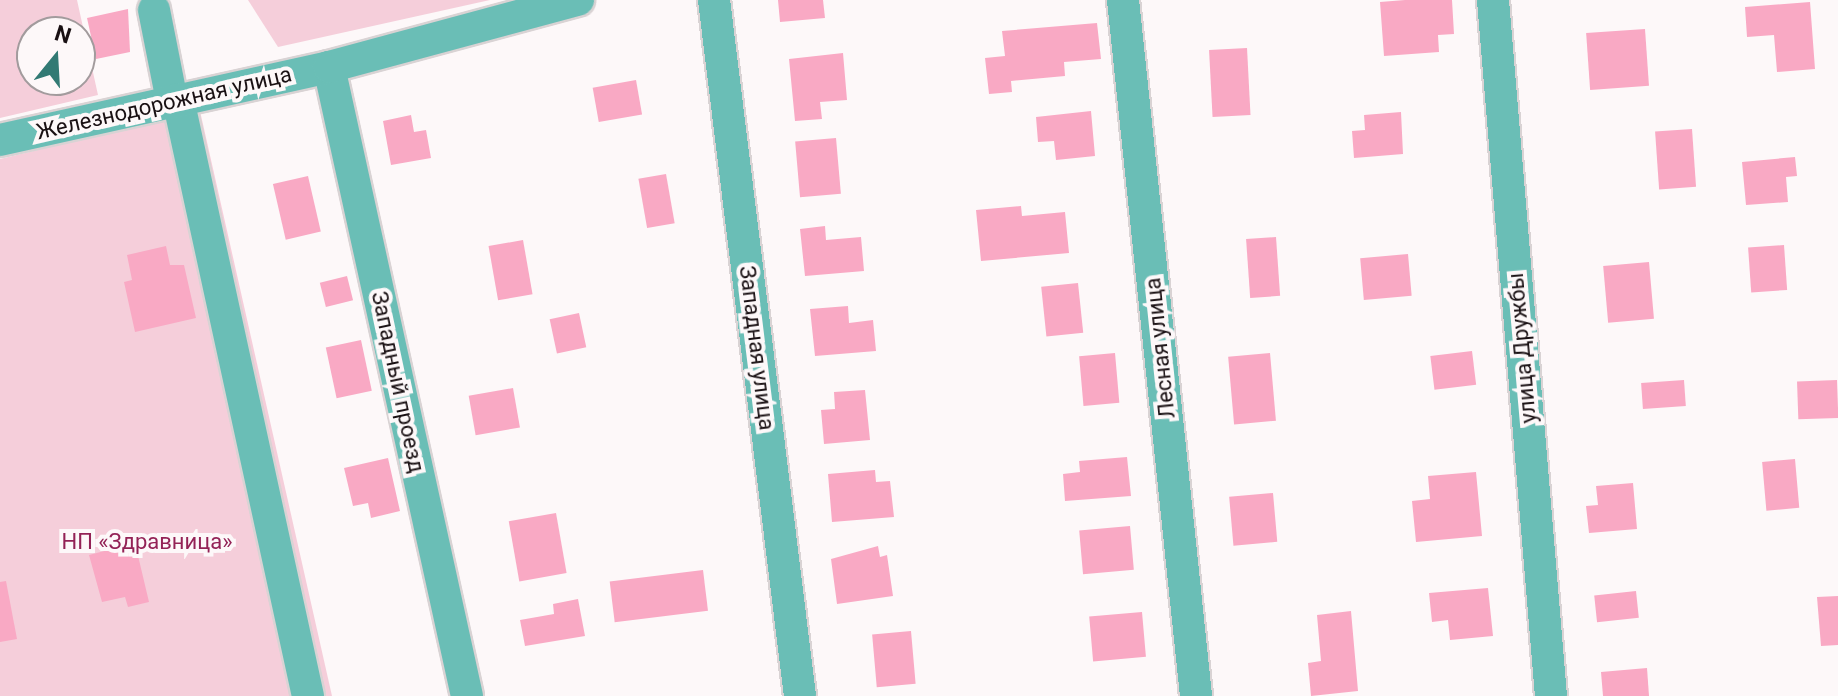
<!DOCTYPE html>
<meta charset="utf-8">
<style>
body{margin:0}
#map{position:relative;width:1838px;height:696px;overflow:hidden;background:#fdf8f9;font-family:Roboto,sans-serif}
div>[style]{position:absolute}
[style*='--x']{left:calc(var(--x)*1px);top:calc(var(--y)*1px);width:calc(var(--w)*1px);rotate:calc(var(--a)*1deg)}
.green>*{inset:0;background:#f5ceda}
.building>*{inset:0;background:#f9a9c4;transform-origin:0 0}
.roads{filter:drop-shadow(2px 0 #d9d3d4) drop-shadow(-2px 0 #d9d3d4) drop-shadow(0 2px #d9d3d4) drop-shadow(0 -2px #d9d3d4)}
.minor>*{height:32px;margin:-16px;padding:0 16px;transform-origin:16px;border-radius:16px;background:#6abeb6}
span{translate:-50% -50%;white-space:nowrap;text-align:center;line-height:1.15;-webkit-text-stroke:8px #fdf8f9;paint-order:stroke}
.street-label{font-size:22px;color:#191013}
.park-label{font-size:22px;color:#932256}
.north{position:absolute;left:16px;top:16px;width:80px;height:80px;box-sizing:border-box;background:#fdf8f9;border:2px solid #a29b9d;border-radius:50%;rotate:18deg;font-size:22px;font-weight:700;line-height:32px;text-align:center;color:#191013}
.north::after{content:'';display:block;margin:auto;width:28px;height:36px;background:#327a74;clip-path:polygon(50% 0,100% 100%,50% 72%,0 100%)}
</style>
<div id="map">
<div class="green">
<i style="clip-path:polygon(evenodd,0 0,77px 0,98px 95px,0 118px,0 0,32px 32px,80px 32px,80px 80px,32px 80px,32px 32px)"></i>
<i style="clip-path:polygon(248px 0,490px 0,278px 47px)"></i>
<i style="clip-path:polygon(200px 111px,332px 696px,0 696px,0 159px)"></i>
</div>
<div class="building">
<i style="clip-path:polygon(778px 0,823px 0,825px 18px,780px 22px)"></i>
<i style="clip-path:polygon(1405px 0,1452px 0,1454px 34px,1438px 35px,1439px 52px,1384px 56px,1380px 2px)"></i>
<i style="clip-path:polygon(1810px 2px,1815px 69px,1777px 72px,1774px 35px,1747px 37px,1745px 7px)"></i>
<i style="clip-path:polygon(128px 9px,130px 52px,96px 59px,87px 18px)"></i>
<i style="clip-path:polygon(1097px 23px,1101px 59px,1064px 62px,1065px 76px,1011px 81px,1012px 92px,989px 94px,985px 58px,1005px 56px,1002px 31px)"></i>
<i style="left:1645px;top:29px;width:57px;height:59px;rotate:86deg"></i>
<i style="left:1247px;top:48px;width:67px;height:38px;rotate:87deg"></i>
<i style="clip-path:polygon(843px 53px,847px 100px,820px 102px,822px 119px,795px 121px,789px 59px)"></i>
<i style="left:636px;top:80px;width:35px;height:44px;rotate:80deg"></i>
<i style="clip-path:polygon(1091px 111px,1095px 156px,1056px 160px,1054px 141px,1038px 142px,1036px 117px)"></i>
<i style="clip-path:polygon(1401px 112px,1403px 154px,1354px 158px,1352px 131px,1365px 130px,1364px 115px)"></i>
<i style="clip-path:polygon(411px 115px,414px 132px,426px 130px,431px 158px,391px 165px,383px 121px)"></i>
<i style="left:1692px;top:129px;width:58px;height:37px;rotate:86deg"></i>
<i style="left:836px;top:138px;width:56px;height:41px;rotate:85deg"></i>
<i style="clip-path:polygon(1795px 157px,1797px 176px,1786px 177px,1788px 202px,1746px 205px,1742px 162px)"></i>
<i style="left:666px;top:174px;width:50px;height:28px;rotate:80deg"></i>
<i style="left:308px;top:176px;width:57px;height:36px;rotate:77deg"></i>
<i style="clip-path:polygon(1021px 206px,1022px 216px,1065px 212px,1069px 253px,981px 261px,976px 210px)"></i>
<i style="clip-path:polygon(825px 226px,826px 240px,861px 237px,864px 271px,805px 276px,800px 229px)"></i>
<i style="left:1276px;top:237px;width:59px;height:30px;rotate:86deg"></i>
<i style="left:523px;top:240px;width:55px;height:35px;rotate:80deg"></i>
<i style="left:1784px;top:245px;width:45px;height:36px;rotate:86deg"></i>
<i style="clip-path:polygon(166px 246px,170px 265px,184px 265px,196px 318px,135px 332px,124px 282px,132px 280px,127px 255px)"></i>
<i style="left:1408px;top:254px;width:42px;height:48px;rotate:85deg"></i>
<i style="left:1649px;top:262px;width:57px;height:46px;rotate:85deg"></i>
<i style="left:347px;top:276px;width:25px;height:28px;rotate:76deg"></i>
<i style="left:1078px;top:283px;width:50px;height:37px;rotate:84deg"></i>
<i style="clip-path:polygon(848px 306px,849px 323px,873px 320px,876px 351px,815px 356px,810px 309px)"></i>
<i style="left:579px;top:313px;width:35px;height:30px;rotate:78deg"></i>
<i style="left:361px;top:340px;width:52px;height:36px;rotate:78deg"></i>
<i style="left:1472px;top:351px;width:34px;height:42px;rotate:83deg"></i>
<i style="left:1115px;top:353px;width:50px;height:36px;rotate:85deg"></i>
<i style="left:1270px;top:353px;width:68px;height:42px;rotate:85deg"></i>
<i style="left:1684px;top:380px;width:26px;height:43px;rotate:86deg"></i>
<i style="left:1837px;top:380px;width:38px;height:40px;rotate:88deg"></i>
<i style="left:513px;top:388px;width:40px;height:45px;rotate:80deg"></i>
<i style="clip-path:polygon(865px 390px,870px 440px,824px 444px,821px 410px,835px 409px,834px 392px)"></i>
<i style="clip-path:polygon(1127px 457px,1131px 496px,1065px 501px,1063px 474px,1080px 472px,1079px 461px)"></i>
<i style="clip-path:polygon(388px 458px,400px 511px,371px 518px,368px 503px,353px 506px,344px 468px)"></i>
<i style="left:1795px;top:459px;width:49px;height:33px;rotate:85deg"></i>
<i style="clip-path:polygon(875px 470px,876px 482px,890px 481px,894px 517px,832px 522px,828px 474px)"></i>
<i style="clip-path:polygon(1476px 472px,1482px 536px,1416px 542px,1412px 501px,1430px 499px,1428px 476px)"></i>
<i style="clip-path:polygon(1633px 483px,1637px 529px,1589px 533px,1586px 506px,1598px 505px,1596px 486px)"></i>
<i style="left:1273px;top:493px;width:49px;height:44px;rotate:85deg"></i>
<i style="left:556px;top:513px;width:61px;height:48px;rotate:80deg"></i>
<i style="left:1130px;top:526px;width:44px;height:51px;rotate:85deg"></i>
<i style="clip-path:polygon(135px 543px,149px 602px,128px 607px,125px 597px,102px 602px,89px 555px)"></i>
<i style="clip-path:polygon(878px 546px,880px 557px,887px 555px,893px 596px,837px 604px,831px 559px)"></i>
<i style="left:703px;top:570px;width:41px;height:94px;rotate:83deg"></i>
<i style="clip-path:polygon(6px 581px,17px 639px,0 642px,0 582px)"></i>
<i style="clip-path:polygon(1488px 588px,1493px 636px,1450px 640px,1448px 620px,1432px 622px,1429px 593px)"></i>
<i style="left:1636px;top:591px;width:27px;height:42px;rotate:84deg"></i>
<i style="clip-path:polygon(1838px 596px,1838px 645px,1821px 646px,1817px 597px)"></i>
<i style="clip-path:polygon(578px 599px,585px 636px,525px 646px,520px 620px,554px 614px,553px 604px)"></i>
<i style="clip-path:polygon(1351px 611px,1358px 691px,1311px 696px,1308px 663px,1321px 661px,1317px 615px)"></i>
<i style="left:1142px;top:612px;width:45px;height:53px;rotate:85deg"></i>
<i style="left:911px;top:631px;width:53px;height:39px;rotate:85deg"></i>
<i style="clip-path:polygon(1647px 668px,1649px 696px,1603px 696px,1601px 672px)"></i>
</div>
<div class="roads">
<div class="minor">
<i style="--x:714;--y:0;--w:701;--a:82.96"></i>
<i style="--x:1123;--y:0;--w:700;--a:84.01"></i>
<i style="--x:1493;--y:0;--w:698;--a:85.24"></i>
<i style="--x:154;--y:10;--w:93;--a:78.8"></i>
<i style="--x:329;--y:67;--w:644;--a:77.63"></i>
<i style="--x:178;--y:99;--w:611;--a:77.72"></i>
<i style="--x:0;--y:140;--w:337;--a:-12.5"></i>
<i style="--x:329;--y:67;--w:258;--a:-15.1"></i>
</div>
</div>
<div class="street-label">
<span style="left:164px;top:103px;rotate:-13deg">Железнодорожная улица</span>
<span style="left:757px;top:348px;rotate:83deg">Западная улица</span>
<span style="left:1160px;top:348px;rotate:-96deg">Лесная улица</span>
<span style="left:1522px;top:348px;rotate:-95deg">улица Дружбы</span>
<span style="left:398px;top:382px;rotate:78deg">Западный проезд</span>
</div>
<div class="park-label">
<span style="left:147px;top:542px">НП «Здравница»</span>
</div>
<div class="north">N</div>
</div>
